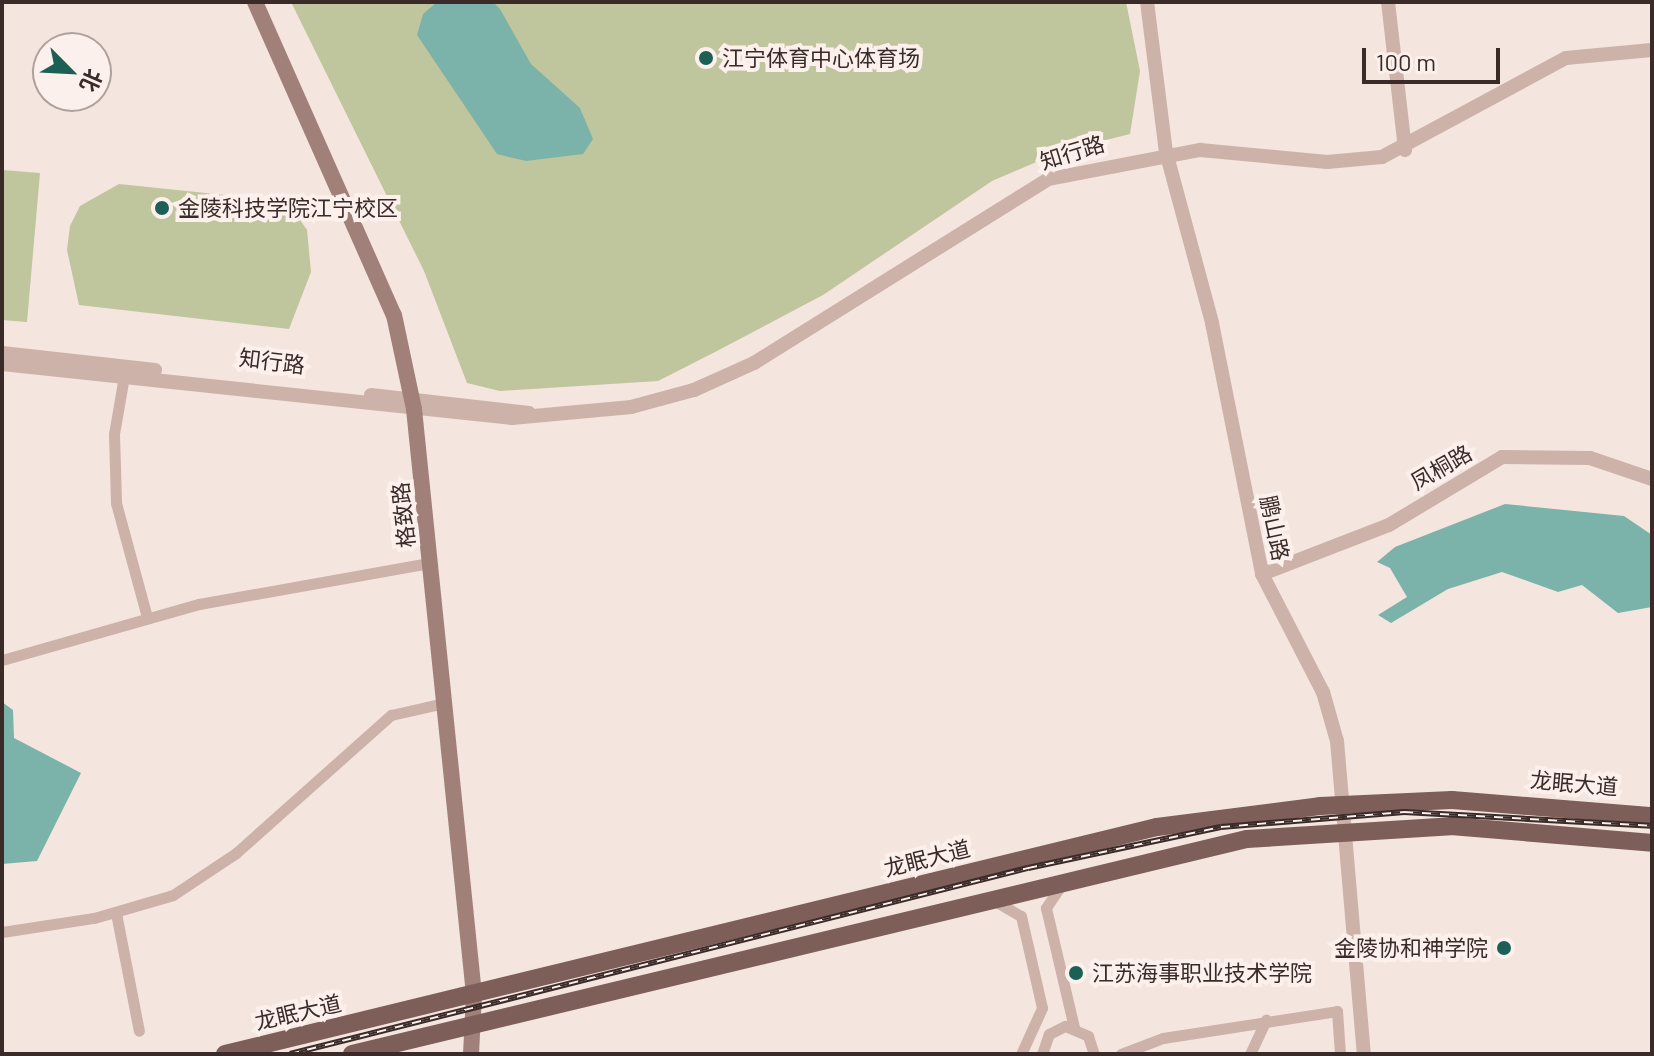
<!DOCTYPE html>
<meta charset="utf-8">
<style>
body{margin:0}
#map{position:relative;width:1654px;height:1056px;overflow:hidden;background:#f4e5de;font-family:Barlow,"Noto Sans SC",sans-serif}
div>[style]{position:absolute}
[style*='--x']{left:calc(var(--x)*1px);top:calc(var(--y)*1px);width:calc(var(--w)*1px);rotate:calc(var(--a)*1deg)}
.green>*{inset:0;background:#bfc59d}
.water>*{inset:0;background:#7bb3aa}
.minor>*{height:11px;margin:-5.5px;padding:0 5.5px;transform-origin:5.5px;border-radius:5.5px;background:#cdb2a9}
.tertiary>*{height:14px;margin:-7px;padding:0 7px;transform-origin:7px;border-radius:7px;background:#cdb2a9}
.secondary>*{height:16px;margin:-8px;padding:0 8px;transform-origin:8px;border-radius:8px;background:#a1807a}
.primary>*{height:18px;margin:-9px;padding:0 9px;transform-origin:9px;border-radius:9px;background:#7d5e59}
.rail>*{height:6px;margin-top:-3px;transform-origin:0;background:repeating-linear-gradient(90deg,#fbf0eb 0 9px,#3a2b29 0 18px);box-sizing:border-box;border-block:2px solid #3a2b29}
.dots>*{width:22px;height:22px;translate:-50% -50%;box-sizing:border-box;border:4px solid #fbf0eb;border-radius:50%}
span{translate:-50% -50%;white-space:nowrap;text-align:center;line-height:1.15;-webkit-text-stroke:8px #fbf0eb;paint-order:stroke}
.poi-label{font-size:22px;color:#3a2b29}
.left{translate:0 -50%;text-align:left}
.right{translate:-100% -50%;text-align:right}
.street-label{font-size:22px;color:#3a2b29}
.frame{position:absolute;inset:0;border:4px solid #3a2b29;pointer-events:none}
.north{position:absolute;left:32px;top:32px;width:80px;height:80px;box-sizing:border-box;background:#fbf0eb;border:2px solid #aea19d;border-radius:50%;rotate:114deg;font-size:22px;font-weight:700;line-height:32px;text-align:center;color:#3a2b29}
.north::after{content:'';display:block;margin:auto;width:28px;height:36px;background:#1c5f55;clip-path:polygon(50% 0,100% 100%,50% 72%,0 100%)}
.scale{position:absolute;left:1362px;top:48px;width:138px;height:36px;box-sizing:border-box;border:4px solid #3a2b29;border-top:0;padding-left:10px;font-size:24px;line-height:28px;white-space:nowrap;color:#3a2b29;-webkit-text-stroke:6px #fbf0eb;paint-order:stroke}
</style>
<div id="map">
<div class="green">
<i style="clip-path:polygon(291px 2px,1126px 2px,1140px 71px,1130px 134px,1062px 151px,992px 181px,823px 295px,717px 351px,658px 381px,500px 391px,467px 383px,424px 271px)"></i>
<i style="clip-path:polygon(2px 170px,40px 173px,27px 322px,2px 320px)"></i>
<i style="clip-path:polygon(119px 184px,274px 200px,293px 210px,307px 230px,311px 272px,289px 329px,79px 305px,67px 250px,70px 226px,80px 206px)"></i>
</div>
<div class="water">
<i style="clip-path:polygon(437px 2px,493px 2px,500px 9px,531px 64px,580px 108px,593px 139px,583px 154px,526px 161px,497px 154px,417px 35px,423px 14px)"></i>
<i style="clip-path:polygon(1505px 504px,1624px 516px,1652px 535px,1652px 607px,1618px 613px,1582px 585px,1558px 592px,1502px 572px,1448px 589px,1391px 623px,1378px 615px,1407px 597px,1390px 568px,1377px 562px,1395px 547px)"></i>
<i style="clip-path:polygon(2px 702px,13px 710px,14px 738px,81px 773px,37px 861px,2px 864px)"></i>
</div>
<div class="minor">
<i style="--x:124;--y:376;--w:59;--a:99.8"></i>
<i style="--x:114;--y:434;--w:69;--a:88.3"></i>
<i style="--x:116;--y:503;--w:118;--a:74.8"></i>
<i style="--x:2;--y:660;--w:205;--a:-15.9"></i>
<i style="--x:199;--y:604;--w:235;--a:-10.1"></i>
<i style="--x:1062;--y:884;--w:29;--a:124"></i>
<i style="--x:1046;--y:908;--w:122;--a:76.8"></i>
<i style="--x:993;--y:900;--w:32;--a:30"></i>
<i style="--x:1021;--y:916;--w:94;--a:77.1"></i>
<i style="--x:1042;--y:1008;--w:51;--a:114.5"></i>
<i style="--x:116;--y:913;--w:120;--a:79"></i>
<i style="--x:2;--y:932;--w:93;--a:-8.7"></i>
<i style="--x:94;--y:918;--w:82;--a:-16.2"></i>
<i style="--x:173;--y:895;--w:76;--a:-33.7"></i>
<i style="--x:236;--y:853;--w:208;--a:-41.7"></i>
<i style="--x:391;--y:715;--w:54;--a:-12.8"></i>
<i style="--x:1042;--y:1054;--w:21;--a:-71"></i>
<i style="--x:1049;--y:1034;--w:18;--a:-27"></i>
<i style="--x:1065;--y:1026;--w:25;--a:23"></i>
<i style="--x:1088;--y:1036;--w:19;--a:72"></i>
<i style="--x:1121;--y:1054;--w:45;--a:-20.9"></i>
<i style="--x:1163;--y:1038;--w:176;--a:-8.8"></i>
<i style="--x:1337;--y:1011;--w:43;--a:86"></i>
<i style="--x:1250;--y:1054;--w:38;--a:-65"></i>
</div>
<div class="tertiary">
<i style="--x:1147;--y:2;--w:151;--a:82.8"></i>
<i style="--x:1166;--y:152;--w:177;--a:74.9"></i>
<i style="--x:1212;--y:323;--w:256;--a:78.7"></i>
<i style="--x:1262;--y:574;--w:133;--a:62.7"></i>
<i style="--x:1323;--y:692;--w:51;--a:74.1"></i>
<i style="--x:1337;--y:741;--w:314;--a:85.1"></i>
<i style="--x:1388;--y:2;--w:149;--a:83.4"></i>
<i style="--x:2;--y:353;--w:154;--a:6.3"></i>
<i style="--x:2;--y:364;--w:513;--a:6.04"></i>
<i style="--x:512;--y:418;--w:120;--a:-5.3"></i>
<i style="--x:631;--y:407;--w:65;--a:-15.1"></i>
<i style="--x:694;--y:390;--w:66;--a:-24.2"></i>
<i style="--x:754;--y:363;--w:348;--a:-32"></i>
<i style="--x:1049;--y:179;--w:154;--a:-10.9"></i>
<i style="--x:1200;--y:150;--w:128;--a:5.4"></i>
<i style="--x:1327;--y:162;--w:55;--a:-5.2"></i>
<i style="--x:1382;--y:157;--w:209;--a:-28.3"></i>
<i style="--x:1566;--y:58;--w:86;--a:-5.3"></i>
<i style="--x:371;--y:395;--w:159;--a:6.5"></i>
<i style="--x:1262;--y:574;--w:136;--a:-21.1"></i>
<i style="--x:1389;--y:525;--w:132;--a:-31"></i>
<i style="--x:1502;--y:457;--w:88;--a:0.7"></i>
<i style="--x:1590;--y:458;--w:65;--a:18.7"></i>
</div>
<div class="secondary">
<i style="--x:255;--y:2;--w:342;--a:66.1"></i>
<i style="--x:394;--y:315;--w:96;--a:78"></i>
<i style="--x:414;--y:409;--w:589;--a:84.15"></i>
<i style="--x:474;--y:995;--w:59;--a:92.9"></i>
</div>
<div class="primary">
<i style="--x:225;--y:1054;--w:959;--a:-13.69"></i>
<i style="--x:1157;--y:827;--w:164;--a:-7.3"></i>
<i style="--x:1320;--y:806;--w:132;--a:-2.6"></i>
<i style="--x:1452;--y:800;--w:201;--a:4.6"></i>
<i style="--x:352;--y:1054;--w:920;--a:-13.51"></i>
<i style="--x:1247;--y:839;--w:204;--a:-3.6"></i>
<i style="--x:1451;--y:826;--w:202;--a:4.8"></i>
</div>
<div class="rail">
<i style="--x:290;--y:1054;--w:761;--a:-14.15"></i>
<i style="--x:1028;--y:868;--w:197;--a:-12"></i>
<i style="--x:1221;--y:827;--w:184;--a:-4.7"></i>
<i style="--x:1404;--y:812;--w:248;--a:3.2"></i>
</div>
<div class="dots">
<i style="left:706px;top:58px;background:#1c5f55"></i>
<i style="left:162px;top:208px;background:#1c5f55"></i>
<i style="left:1504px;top:948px;background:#1c5f55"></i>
<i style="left:1076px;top:973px;background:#1c5f55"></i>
</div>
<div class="poi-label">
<span class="left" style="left:722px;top:58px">江宁体育中心体育场</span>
<span class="left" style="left:178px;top:208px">金陵科技学院江宁校区</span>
<span class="right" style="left:1488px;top:948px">金陵协和神学院</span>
<span class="left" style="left:1092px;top:973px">江苏海事职业技术学院</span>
</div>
<div class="street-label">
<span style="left:1072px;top:152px;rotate:-17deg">知行路</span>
<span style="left:272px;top:361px;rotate:7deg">知行路</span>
<span style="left:1441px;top:467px;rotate:-30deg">凤桐路</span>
<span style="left:403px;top:515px;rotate:-96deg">格致路</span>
<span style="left:1275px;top:528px;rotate:78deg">鹏山路</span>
<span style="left:1574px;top:783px;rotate:5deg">龙眠大道</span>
<span style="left:927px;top:858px;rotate:-14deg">龙眠大道</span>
<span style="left:298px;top:1012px;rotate:-13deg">龙眠大道</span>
</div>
<div class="frame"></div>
<div class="north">北</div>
<div class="scale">100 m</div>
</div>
